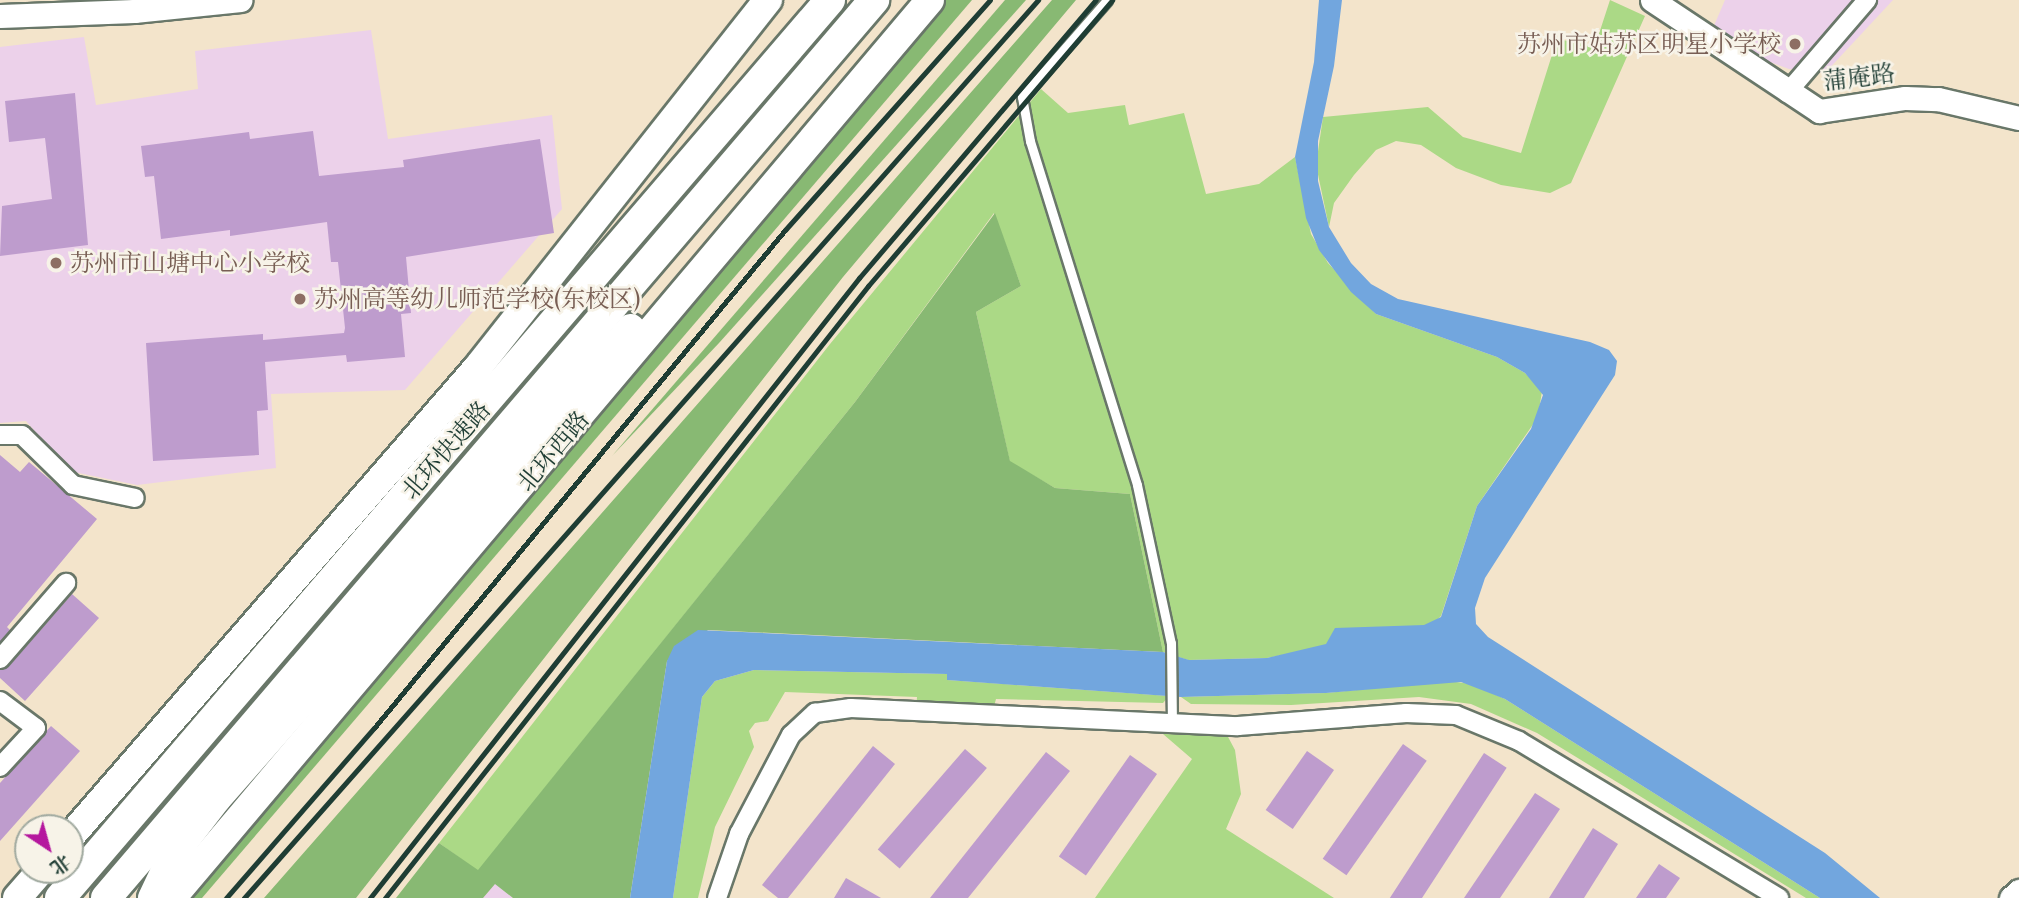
<!DOCTYPE html>
<meta charset="utf-8">
<style>
body{margin:0}
#map{position:relative;width:2019px;height:898px;overflow:hidden;background:#f3e4cb;font-family:"Libre Caslon Text","Noto Serif SC",serif}
div>[style]{position:absolute}
[style*='--x']{left:calc(var(--x)*1px);top:calc(var(--y)*1px);width:calc(var(--w)*1px);rotate:calc(var(--a)*1deg)}
.built>*{inset:0;background:#ecd1ea}
.green>*{inset:0;background:#abd986}
.forest>*{inset:0;background:#88b973}
.water>*{inset:0;background:#72a6de}
.building>*{inset:0;background:#be9ccd;transform-origin:0 0}
.roads{filter:drop-shadow(2px 0 #697769) drop-shadow(-2px 0 #697769) drop-shadow(0 2px #697769) drop-shadow(0 -2px #697769)}
.service>*{height:9px;margin:-4.5px;padding:0 4.5px;transform-origin:4.5px;border-radius:4.5px;background:#fff}
.minor>*{height:18px;margin:-9px;padding:0 9px;transform-origin:9px;border-radius:9px;background:#fff}
.tertiary>*{height:23px;margin:-11.5px;padding:0 11.5px;transform-origin:11.5px;border-radius:11.5px;background:#fff}
.primary>*{height:28px;margin:-14px;padding:0 14px;transform-origin:14px;border-radius:14px;background:#fff}
.trunk>*{height:30px;margin:-15px;padding:0 15px;transform-origin:15px;border-radius:15px;background:#fff}
.rail>*{height:5px;margin:-2.5px;padding:0 2.5px;transform-origin:2.5px;border-radius:2.5px;background:#1f3d34}
.dots>*{width:19px;height:19px;translate:-50% -50%;box-sizing:border-box;border:4px solid #f7f3e8;border-radius:50%}
span{translate:-50% -50%;white-space:nowrap;text-align:center;line-height:1.15;-webkit-text-stroke:5px #f7f3e8;paint-order:stroke}
.education-label{font-size:24px;color:#785e54}
.right{translate:-100% -50%;text-align:right}
.left{translate:0 -50%;text-align:left}
.street-label{font-size:24px;color:#1f3d34}
.north{position:absolute;left:14px;top:814px;width:70px;height:70px;box-sizing:border-box;background:#f7f3e8;border:2px solid #a1aaa0;border-radius:50%;rotate:144deg;font-size:19px;font-weight:700;line-height:28px;text-align:center;color:#1f3d34}
.north::after{content:'';display:block;margin:auto;width:24px;height:32px;background:#b5179e;clip-path:polygon(50% 0,100% 100%,50% 72%,0 100%)}
</style>
<div id="map">
<div class="built">
<i style="clip-path:polygon(1725px 0,1893px 0,1825px 73px,1789px 69px,1765px 60px,1713px 28px)"></i>
<i style="clip-path:polygon(371px 30px,388px 139px,552px 115px,562px 209px,405px 390px,271px 394px,276px 468px,137px 485px,69px 471px,26px 421px,0 423px,0 47px,84px 37px,96px 105px,198px 89px,195px 51px)"></i>
<i style="clip-path:polygon(495px 883px,513px 898px,483px 898px)"></i>
</div>
<div class="green">
<i style="clip-path:polygon(1610px 0,1645px 16px,1571px 183px,1550px 193px,1501px 185px,1456px 168px,1421px 145px,1396px 141px,1376px 150px,1354px 175px,1334px 203px,1329px 227px,1316px 165px,1323px 117px,1428px 107px,1463px 137px,1521px 153px,1557px 39px,1595px 46px)"></i>
<i style="clip-path:polygon(1041px 89px,1068px 113px,1125px 105px,1129px 125px,1184px 113px,1206px 194px,1259px 184px,1295px 157px,1311px 234px,1328px 263px,1376px 314px,1497px 357px,1525px 373px,1542px 391px,1538px 417px,1477px 506px,1441px 616px,1433px 624px,1267px 658px,1188px 660px,1163px 652px,1130px 494px,1055px 488px,1010px 462px,976px 312px,1021px 286px,994px 213px,855px 402px,478px 871px,439px 843px,830px 344px)"></i>
<i style="clip-path:polygon(754px 670px,947px 674px,947px 680px,1169px 696px,1163px 703px,996px 699px,993px 710px,916px 707px,917px 697px,785px 692px,768px 721px,755px 723px,749px 731px,754px 747px,715px 827px,698px 898px,673px 898px,702px 697px,715px 681px)"></i>
<i style="clip-path:polygon(1448px 681px,1472px 684px,1505px 699px,1820px 898px,1806px 898px,1537px 733px,1471px 704px,1419px 697px,1291px 705px,1191px 704px,1181px 697px,1326px 693px)"></i>
<i style="clip-path:polygon(1163px 734px,1227px 735px,1235px 750px,1241px 794px,1226px 829px,1334px 898px,1095px 898px,1192px 759px)"></i>
</div>
<div class="forest">
<i style="clip-path:polygon(940px 0,972px 0,202px 898px,182px 898px)"></i>
<i style="clip-path:polygon(1005px 0,1026px 0,719px 343px,612px 456px)"></i>
<i style="clip-path:polygon(1052px 0,1076px 0,843px 277px,356px 898px,264px 898px)"></i>
<i style="clip-path:polygon(995px 213px,1021px 286px,976px 312px,1010px 461px,1055px 488px,1130px 494px,1163px 652px,708px 630px,667px 661px,630px 898px,513px 898px,495px 884px,483px 898px,396px 898px,439px 843px,478px 870px,855px 402px)"></i>
</div>
<div class="water">
<i style="clip-path:polygon(1319px 0,1342px 0,1334px 66px,1318px 141px,1318px 181px,1329px 227px,1351px 263px,1371px 284px,1398px 299px,1590px 342px,1609px 350px,1617px 361px,1615px 375px,1485px 578px,1475px 608px,1476px 624px,1488px 637px,1825px 853px,1880px 898px,1820px 898px,1505px 699px,1461px 682px,1326px 693px,1181px 697px,947px 680px,947px 674px,754px 670px,715px 681px,702px 697px,673px 898px,630px 898px,667px 661px,674px 646px,698px 630px,1163px 652px,1189px 660px,1267px 658px,1326px 644px,1335px 628px,1424px 625px,1441px 617px,1477px 506px,1531px 429px,1543px 395px,1525px 373px,1497px 357px,1376px 314px,1351px 292px,1319px 250px,1306px 218px,1295px 157px,1314px 62px)"></i>
</div>
<div class="building">
<i style="clip-path:polygon(75px 93px,88px 245px,0 256px,2px 206px,52px 199px,45px 138px,9px 142px,5px 101px)"></i>
<i style="clip-path:polygon(313px 131px,319px 176px,404px 167px,403px 160px,540px 139px,554px 233px,406px 257px,411px 313px,401px 314px,405px 357px,347px 362px,346px 355px,265px 362px,268px 410px,257px 411px,259px 455px,153px 461px,146px 343px,263px 334px,263px 340px,344px 333px,345px 328px,338px 262px,331px 262px,327px 222px,230px 236px,230px 230px,161px 239px,154px 176px,145px 177px,141px 146px,249px 132px,250px 139px)"></i>
<i style="clip-path:polygon(0 455px,20px 472px,29px 462px,97px 519px,7px 627px,10px 630px,0 642px)"></i>
<i style="clip-path:polygon(72px 594px,99px 618px,25px 701px,0 678px,0 670px,9px 666px)"></i>
<i style="clip-path:polygon(51px 726px,80px 751px,0 841px,0 783px)"></i>
<i style="left:1403px;top:744px;width:29px;height:140px;rotate:35deg"></i>
<i style="clip-path:polygon(873px 746px,895px 764px,788px 898px,778px 898px,762px 885px)"></i>
<i style="left:965px;top:749px;width:29px;height:133px;rotate:41deg"></i>
<i style="left:1307px;top:751px;width:33px;height:72px;rotate:35deg"></i>
<i style="clip-path:polygon(1046px 752px,1070px 771px,968px 898px,930px 898px)"></i>
<i style="left:1484px;top:753px;width:27px;height:176px;rotate:33deg"></i>
<i style="left:1130px;top:755px;width:33px;height:124px;rotate:35deg"></i>
<i style="clip-path:polygon(1535px 793px,1560px 809px,1500px 898px,1464px 898px)"></i>
<i style="clip-path:polygon(1593px 828px,1618px 844px,1584px 898px,1549px 898px)"></i>
<i style="clip-path:polygon(1659px 864px,1680px 878px,1666px 898px,1636px 898px)"></i>
<i style="clip-path:polygon(846px 878px,881px 898px,834px 898px)"></i>
</div>
<div class="roads">
<div class="service">
<i style="--x:1107;--y:0;--w:129;--a:131.2"></i>
<i style="--x:1022;--y:97;--w:45;--a:79.7"></i>
<i style="--x:1030;--y:141;--w:360;--a:72.7"></i>
<i style="--x:1137;--y:485;--w:162;--a:77.9"></i>
<i style="--x:1171;--y:643;--w:80;--a:89.3"></i>
</div>
<div class="minor">
<i style="--x:1787;--y:93;--w:123;--a:-49.3"></i>
<i style="--x:0;--y:435;--w:22;--a:0"></i>
<i style="--x:22;--y:435;--w:71;--a:44.4"></i>
<i style="--x:73;--y:485;--w:63;--a:11.8"></i>
<i style="--x:0;--y:659;--w:101;--a:-49"></i>
<i style="--x:0;--y:701;--w:45;--a:36.9"></i>
<i style="--x:36;--y:728;--w:53;--a:132.7"></i>
<i style="--x:717;--y:898;--w:68;--a:-71"></i>
<i style="--x:739;--y:834;--w:112;--a:-62.3"></i>
<i style="--x:791;--y:735;--w:33;--a:-43"></i>
<i style="--x:815;--y:713;--w:36;--a:-8"></i>
<i style="--x:851;--y:708;--w:387;--a:2.7"></i>
<i style="--x:1238;--y:726;--w:169;--a:-4.4"></i>
<i style="--x:1406;--y:713;--w:50;--a:2.3"></i>
<i style="--x:1456;--y:715;--w:68;--a:22.4"></i>
<i style="--x:1519;--y:741;--w:304;--a:31.1"></i>
</div>
<div class="tertiary">
<i style="--x:1652;--y:0;--w:201;--a:33.6"></i>
<i style="--x:1819;--y:111;--w:87;--a:-8.6"></i>
<i style="--x:1905;--y:98;--w:33;--a:2"></i>
<i style="--x:1938;--y:99;--w:83;--a:13.2"></i>
<i style="--x:0;--y:16;--w:134;--a:-2.1"></i>
<i style="--x:134;--y:11;--w:107;--a:-5.9"></i>
<i style="--x:2011;--y:898;--w:11;--a:-41"></i>
</div>
<div class="primary">
<i style="--x:70;--y:837;--w:622;--a:-49.04"></i>
<i style="--x:478;--y:367;--w:468;--a:-51.7"></i>
<i style="--x:17;--y:898;--w:37;--a:-49"></i>
<i style="--x:152;--y:898;--w:42;--a:-64.7"></i>
<i style="--x:170;--y:860;--w:77;--a:-52.4"></i>
<i style="--x:217;--y:799;--w:627;--a:-48.69"></i>
<i style="--x:172;--y:898;--w:1175;--a:-49.83"></i>
</div>
<div class="trunk">
<i style="--x:60;--y:898;--w:1183;--a:-49.39"></i>
<i style="--x:106;--y:898;--w:1182;--a:-49.46"></i>
</div>
</div>
<div class="rail">
<i style="--x:226;--y:898;--w:225;--a:-49"></i>
<i style="--x:374;--y:728;--w:646;--a:-50.47"></i>
<i style="--x:785;--y:230;--w:308;--a:-48.3"></i>
<i style="--x:244;--y:898;--w:1199;--a:-48.52"></i>
<i style="--x:370;--y:898;--w:790;--a:-51.74"></i>
<i style="--x:859;--y:278;--w:365;--a:-49.6"></i>
<i style="--x:385;--y:898;--w:780;--a:-51.72"></i>
<i style="--x:868;--y:286;--w:376;--a:-49.5"></i>
</div>
<div class="dots">
<i style="left:1795px;top:44px;background:#8d6e63"></i>
<i style="left:56px;top:263px;background:#8d6e63"></i>
<i style="left:300px;top:299px;background:#8d6e63"></i>
</div>
<div class="education-label">
<span class="right" style="left:1781px;top:44px">苏州市姑苏区明星小学校</span>
<span class="left" style="left:70px;top:263px">苏州市山塘中心小学校</span>
<span class="left" style="left:314px;top:299px">苏州高等幼儿师范学校(东校区)</span>
</div>
<div class="street-label">
<span style="left:1859px;top:77px;rotate:-7deg">蒲庵路</span>
<span style="left:446px;top:450px;rotate:-49deg">北环快速路</span>
<span style="left:553px;top:451px;rotate:-50deg">北环西路</span>
</div>
<div class="north">北</div>
</div>
